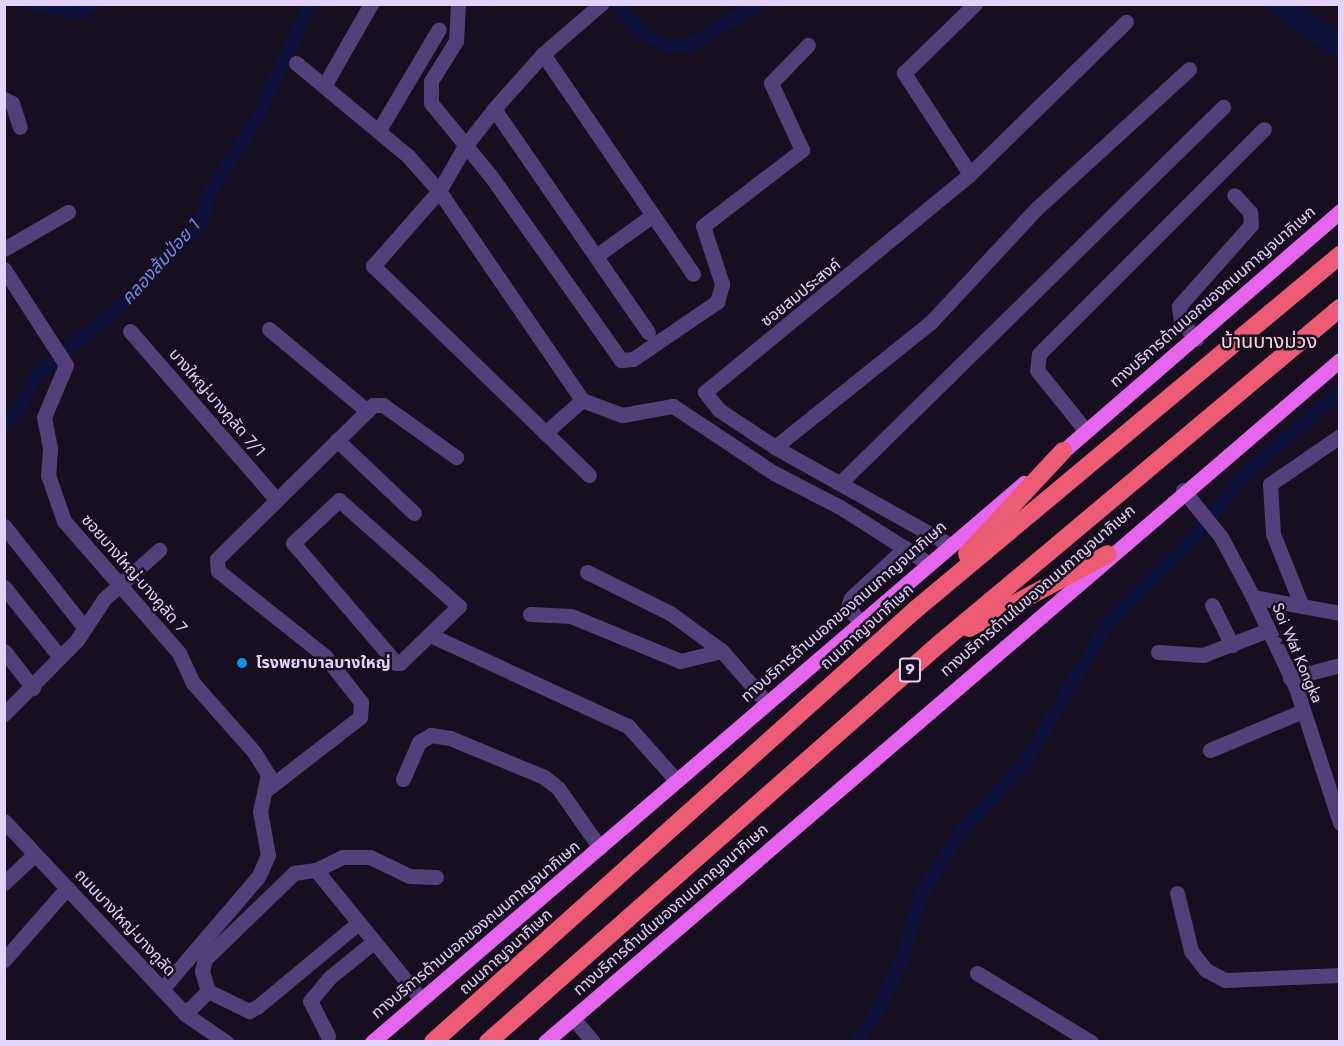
<!DOCTYPE html>
<meta charset="utf-8">
<style>
body{margin:0}
#map{position:relative;width:1344px;height:1046px;overflow:hidden;background:#170f1f;font-family:Jost,"Noto Sans Thai",sans-serif}
div>[style]{position:absolute}
[style*='--x']{left:calc(var(--x)*1px);top:calc(var(--y)*1px);width:calc(var(--w)*1px);rotate:calc(var(--a)*1deg)}
.canal>*{height:14px;margin:-7px;padding:0 7px;transform-origin:7px;border-radius:7px;background:#0e1139}
.river>*{height:24px;margin:-12px;padding:0 12px;transform-origin:12px;border-radius:12px;background:#0e1139}
.minor>*{height:15px;margin:-7.5px;padding:0 7.5px;transform-origin:7.5px;border-radius:7.5px;background:#533f79}
.major>*{height:15px;margin:-7.5px;padding:0 7.5px;transform-origin:7.5px;border-radius:7.5px;background:#e565ee}
.highway>*{height:18px;margin:-9px;padding:0 9px;transform-origin:9px;border-radius:9px;background:#ed5a74}
.dots>*{width:16px;height:16px;translate:-50% -50%;box-sizing:border-box;border:3px solid #170f1f;border-radius:50%}
span{translate:-50% -50%;white-space:nowrap;text-align:center;line-height:1.15;-webkit-text-stroke:5px #170f1f;paint-order:stroke}
.shield-label span{padding:2px 4px;background:#170f1f;border:2px solid;border-radius:4px;-webkit-text-stroke-width:0}
.shield-label{font-size:15px;color:#e3d2fa;font-weight:700}
.street-label{font-size:16px;color:#e3d2fa}
.poi-label{font-size:16px;color:#e3d2fa;font-weight:700}
.left{translate:0 -50%;text-align:left}
.water-label{font-size:18px;color:#6b8aef;font-style:italic}
.quarter-label{font-size:20px;color:#fad4e1}
.frame{position:absolute;inset:0;border:6px solid #e3d2fa;pointer-events:none}
</style>
<div id="map">
<div class="canal">
<i style="--x:33;--y:4;--w:49;--a:9.5"></i>
<i style="--x:81;--y:12;--w:14;--a:-34"></i>
<i style="--x:617;--y:4;--w:39;--a:48"></i>
<i style="--x:643;--y:33;--w:27;--a:28"></i>
<i style="--x:667;--y:46;--w:23;--a:-2"></i>
<i style="--x:690;--y:45;--w:80;--a:-30.7"></i>
<i style="--x:4;--y:424;--w:19;--a:-43"></i>
<i style="--x:18;--y:411;--w:42;--a:-62.8"></i>
<i style="--x:37;--y:374;--w:118;--a:-38.8"></i>
<i style="--x:129;--y:300;--w:104;--a:-46.9"></i>
<i style="--x:200;--y:224;--w:31;--a:-73"></i>
<i style="--x:209;--y:194;--w:87;--a:-57.2"></i>
<i style="--x:256;--y:121;--w:129;--a:-65.2"></i>
<i style="--x:857;--y:1042;--w:44;--a:-57"></i>
<i style="--x:881;--y:1005;--w:56;--a:-65.7"></i>
<i style="--x:904;--y:954;--w:61;--a:-73.9"></i>
<i style="--x:921;--y:895;--w:78;--a:-57.5"></i>
<i style="--x:963;--y:829;--w:87;--a:-46.4"></i>
<i style="--x:1023;--y:766;--w:163;--a:-59.3"></i>
<i style="--x:1106;--y:626;--w:120;--a:-45"></i>
<i style="--x:1191;--y:541;--w:88;--a:-50.5"></i>
<i style="--x:1247;--y:473;--w:124;--a:-41.4"></i>
</div>
<div class="river">
<i style="--x:1279;--y:4;--w:75;--a:35.2"></i>
</div>
<div class="minor">
<i style="--x:458;--y:4;--w:37;--a:93"></i>
<i style="--x:456;--y:41;--w:47;--a:122"></i>
<i style="--x:431;--y:81;--w:22;--a:90"></i>
<i style="--x:431;--y:103;--w:93;--a:50.7"></i>
<i style="--x:490;--y:175;--w:227;--a:54.7"></i>
<i style="--x:621;--y:360;--w:12;--a:-5"></i>
<i style="--x:633;--y:359;--w:102;--a:-34.2"></i>
<i style="--x:717;--y:302;--w:19;--a:-74"></i>
<i style="--x:722;--y:284;--w:61;--a:-108.1"></i>
<i style="--x:703;--y:226;--w:125;--a:-37.5"></i>
<i style="--x:802;--y:150;--w:74;--a:-114.8"></i>
<i style="--x:771;--y:83;--w:53;--a:-45.8"></i>
<i style="--x:543;--y:54;--w:266;--a:55.7"></i>
<i style="--x:296;--y:63;--w:146;--a:39.7"></i>
<i style="--x:408;--y:156;--w:47;--a:48.5"></i>
<i style="--x:439;--y:191;--w:253;--a:55.6"></i>
<i style="--x:582;--y:400;--w:43;--a:20.6"></i>
<i style="--x:622;--y:415;--w:52;--a:-10"></i>
<i style="--x:673;--y:406;--w:121;--a:33.6"></i>
<i style="--x:774;--y:473;--w:74;--a:27.3"></i>
<i style="--x:840;--y:507;--w:104;--a:32.5"></i>
<i style="--x:324;--y:86;--w:95;--a:-60.2"></i>
<i style="--x:4;--y:99;--w:9;--a:27"></i>
<i style="--x:12;--y:103;--w:25;--a:72"></i>
<i style="--x:494;--y:109;--w:271;--a:55.4"></i>
<i style="--x:379;--y:130;--w:117;--a:-59.3"></i>
<i style="--x:970;--y:174;--w:218;--a:-44.3"></i>
<i style="--x:4;--y:249;--w:74;--a:-30"></i>
<i style="--x:596;--y:256;--w:70;--a:-35.7"></i>
<i style="--x:4;--y:269;--w:114;--a:57.1"></i>
<i style="--x:66;--y:365;--w:56;--a:112.9"></i>
<i style="--x:44;--y:417;--w:33;--a:79"></i>
<i style="--x:50;--y:449;--w:26;--a:94"></i>
<i style="--x:48;--y:475;--w:49;--a:70.8"></i>
<i style="--x:64;--y:521;--w:175;--a:48.9"></i>
<i style="--x:179;--y:653;--w:33;--a:65"></i>
<i style="--x:193;--y:683;--w:92;--a:48.5"></i>
<i style="--x:254;--y:752;--w:26;--a:58"></i>
<i style="--x:268;--y:774;--w:38;--a:102"></i>
<i style="--x:260;--y:811;--w:45;--a:79.7"></i>
<i style="--x:268;--y:855;--w:24;--a:114"></i>
<i style="--x:258;--y:877;--w:148;--a:130.6"></i>
<i style="--x:269;--y:329;--w:128;--a:39.9"></i>
<i style="--x:130;--y:331;--w:224;--a:49"></i>
<i style="--x:1196;--y:339;--w:23;--a:-130"></i>
<i style="--x:1181;--y:321;--w:15;--a:-98"></i>
<i style="--x:1179;--y:306;--w:108;--a:-48.4"></i>
<i style="--x:1251;--y:225;--w:13;--a:-94"></i>
<i style="--x:1250;--y:212;--w:23;--a:-133"></i>
<i style="--x:1086;--y:431;--w:78;--a:-128.8"></i>
<i style="--x:1037;--y:370;--w:16;--a:-83"></i>
<i style="--x:1039;--y:354;--w:318;--a:-45"></i>
<i style="--x:545;--y:433;--w:50;--a:-41.7"></i>
<i style="--x:337;--y:440;--w:106;--a:43.5"></i>
<i style="--x:775;--y:447;--w:200;--a:-38.7"></i>
<i style="--x:931;--y:322;--w:156;--a:-47.1"></i>
<i style="--x:1037;--y:208;--w:206;--a:-42.4"></i>
<i style="--x:589;--y:475;--w:301;--a:-135.9"></i>
<i style="--x:373;--y:266;--w:100;--a:-48.7"></i>
<i style="--x:439;--y:191;--w:52;--a:-60"></i>
<i style="--x:465;--y:146;--w:47;--a:-51.9"></i>
<i style="--x:494;--y:109;--w:74;--a:-48.3"></i>
<i style="--x:543;--y:54;--w:77;--a:-40.8"></i>
<i style="--x:840;--y:483;--w:537;--a:-44.47"></i>
<i style="--x:1183;--y:490;--w:60;--a:51"></i>
<i style="--x:1221;--y:537;--w:68;--a:61.9"></i>
<i style="--x:1253;--y:597;--w:101;--a:64.7"></i>
<i style="--x:1296;--y:688;--w:142;--a:71.9"></i>
<i style="--x:339;--y:500;--w:160;--a:41.5"></i>
<i style="--x:459;--y:606;--w:82;--a:136"></i>
<i style="--x:400;--y:663;--w:4;--a:180"></i>
<i style="--x:396;--y:663;--w:158;--a:-130.6"></i>
<i style="--x:293;--y:543;--w:63;--a:-43.1"></i>
<i style="--x:4;--y:526;--w:129;--a:51.6"></i>
<i style="--x:950;--y:545;--w:201;--a:-150.8"></i>
<i style="--x:775;--y:447;--w:67;--a:-146.5"></i>
<i style="--x:719;--y:410;--w:23;--a:-128"></i>
<i style="--x:705;--y:392;--w:343;--a:-39.4"></i>
<i style="--x:970;--y:174;--w:121;--a:-123.2"></i>
<i style="--x:904;--y:73;--w:99;--a:-44.2"></i>
<i style="--x:587;--y:572;--w:93;--a:26.3"></i>
<i style="--x:670;--y:613;--w:64;--a:36.2"></i>
<i style="--x:722;--y:651;--w:67;--a:49.2"></i>
<i style="--x:4;--y:587;--w:88;--a:51.4"></i>
<i style="--x:1253;--y:597;--w:88;--a:10.4"></i>
<i style="--x:1301;--y:604;--w:75;--a:-111.8"></i>
<i style="--x:1273;--y:534;--w:50;--a:-93.4"></i>
<i style="--x:1270;--y:484;--w:85;--a:-34.4"></i>
<i style="--x:1212;--y:605;--w:45;--a:63.4"></i>
<i style="--x:530;--y:614;--w:41;--a:2.8"></i>
<i style="--x:571;--y:616;--w:118;--a:22.4"></i>
<i style="--x:680;--y:661;--w:43;--a:-13.4"></i>
<i style="--x:860;--y:622;--w:19;--a:-129"></i>
<i style="--x:848;--y:607;--w:9;--a:-72"></i>
<i style="--x:851;--y:598;--w:74;--a:-42.8"></i>
<i style="--x:430;--y:635;--w:218;--a:24.7"></i>
<i style="--x:628;--y:726;--w:72;--a:48.4"></i>
<i style="--x:4;--y:651;--w:47;--a:51.9"></i>
<i style="--x:1158;--y:652;--w:45;--a:3.8"></i>
<i style="--x:1203;--y:655;--w:67;--a:-20.9"></i>
<i style="--x:1290;--y:678;--w:52;--a:-14.6"></i>
<i style="--x:4;--y:714;--w:104;--a:-45.4"></i>
<i style="--x:77;--y:640;--w:49;--a:-56.6"></i>
<i style="--x:104;--y:599;--w:74;--a:-41.7"></i>
<i style="--x:1210;--y:750;--w:101;--a:-22.8"></i>
<i style="--x:403;--y:779;--w:40;--a:-66.6"></i>
<i style="--x:419;--y:742;--w:14;--a:-30"></i>
<i style="--x:431;--y:735;--w:19;--a:9"></i>
<i style="--x:450;--y:738;--w:102;--a:22.5"></i>
<i style="--x:544;--y:777;--w:18;--a:38"></i>
<i style="--x:558;--y:788;--w:73;--a:55"></i>
<i style="--x:266;--y:790;--w:119;--a:-37.8"></i>
<i style="--x:360;--y:717;--w:15;--a:-86"></i>
<i style="--x:361;--y:702;--w:58;--a:-128"></i>
<i style="--x:325;--y:656;--w:137;--a:-141.5"></i>
<i style="--x:218;--y:571;--w:12;--a:-95"></i>
<i style="--x:217;--y:559;--w:219;--a:-44.6"></i>
<i style="--x:373;--y:405;--w:10;--a:0"></i>
<i style="--x:383;--y:405;--w:90;--a:35.5"></i>
<i style="--x:4;--y:821;--w:265;--a:46.8"></i>
<i style="--x:185;--y:1014;--w:50;--a:34.3"></i>
<i style="--x:316;--y:870;--w:30;--a:-26"></i>
<i style="--x:343;--y:857;--w:27;--a:0"></i>
<i style="--x:370;--y:857;--w:43;--a:26"></i>
<i style="--x:409;--y:876;--w:27;--a:2"></i>
<i style="--x:4;--y:883;--w:42;--a:-43.1"></i>
<i style="--x:1177;--y:893;--w:60;--a:76.4"></i>
<i style="--x:1191;--y:951;--w:24;--a:52"></i>
<i style="--x:1206;--y:970;--w:21;--a:28"></i>
<i style="--x:1225;--y:980;--w:115;--a:-2.5"></i>
<i style="--x:4;--y:960;--w:96;--a:-48.8"></i>
<i style="--x:977;--y:973;--w:133;--a:31.2"></i>
<i style="--x:208;--y:991;--w:46;--a:26"></i>
<i style="--x:249;--y:1011;--w:9;--a:-27"></i>
<i style="--x:257;--y:1007;--w:130;--a:-39.7"></i>
<i style="--x:185;--y:1014;--w:33;--a:-45"></i>
<i style="--x:208;--y:991;--w:21;--a:-107"></i>
<i style="--x:202;--y:971;--w:12;--a:-76"></i>
<i style="--x:205;--y:959;--w:124;--a:-44"></i>
<i style="--x:294;--y:873;--w:22;--a:-8"></i>
<i style="--x:316;--y:870;--w:166;--a:50.9"></i>
<i style="--x:573;--y:1018;--w:31;--a:50"></i>
<i style="--x:328;--y:1036;--w:39;--a:-117"></i>
<i style="--x:310;--y:1001;--w:30;--a:-50"></i>
<i style="--x:329;--y:978;--w:55;--a:-39.1"></i>
</div>
<div class="major">
<i style="--x:1054;--y:459;--w:379;--a:-40.9"></i>
<i style="--x:372;--y:1042;--w:859;--a:-40.61"></i>
<i style="--x:545;--y:1042;--w:1047;--a:-40.63"></i>
</div>
<div class="highway">
<i style="--x:967;--y:554;--w:141;--a:-47"></i>
<i style="--x:969;--y:628;--w:157;--a:-28"></i>
<i style="--x:433;--y:1042;--w:647;--a:-41.87"></i>
<i style="--x:915;--y:610;--w:554;--a:-39.87"></i>
<i style="--x:488;--y:1042;--w:600;--a:-41.42"></i>
<i style="--x:938;--y:645;--w:525;--a:-39.97"></i>
</div>
<div class="dots">
<i style="left:242px;top:663px;background:#1890e0"></i>
</div>
<div class="shield-label">
<span style="left:910px;top:670px">9</span>
</div>
<div class="street-label">
<span style="left:801px;top:293px;rotate:-39deg">ซอยสมประสงค์</span>
<span style="left:1213px;top:297px;rotate:-41deg">ทางบริการด้านนอกของถนนกาญจนาภิเษก</span>
<span style="left:217px;top:403px;rotate:49deg">บางใหญ่-บางคูลัด 7/1</span>
<span style="left:134px;top:574px;rotate:49deg">ซอยบางใหญ่-บางคูลัด 7</span>
<span style="left:1038px;top:591px;rotate:-41deg">ทางบริการด้านในของถนนกาญจนาภิเษก</span>
<span style="left:844px;top:612px;rotate:-41deg">ทางบริการด้านนอกของถนนกาญจนาภิเษก</span>
<span style="left:867px;top:627px;rotate:-42deg">ถนนกาญจนาภิเษก</span>
<span style="left:1297px;top:653px;rotate:67deg">Soi Wat Kongka</span>
<span style="left:671px;top:910px;rotate:-41deg">ทางบริการด้านในของถนนกาญจนาภิเษก</span>
<span style="left:125px;top:923px;rotate:47deg">ถนนบางใหญ่-บางคูลัด</span>
<span style="left:476px;top:930px;rotate:-40deg">ทางบริการด้านนอกของถนนกาญจนาภิเษก</span>
<span style="left:506px;top:952px;rotate:-42deg">ถนนกาญจนาภิเษก</span>
</div>
<div class="poi-label">
<span class="left" style="left:256px;top:663px">โรงพยาบาลบางใหญ่</span>
</div>
<div class="water-label">
<span style="left:161px;top:262px;rotate:-48deg">คลองส้มป่อย 1</span>
</div>
<div class="quarter-label">
<span style="left:1269px;top:341px">บ้านบางม่วง</span>
</div>
<div class="frame"></div>
</div>
